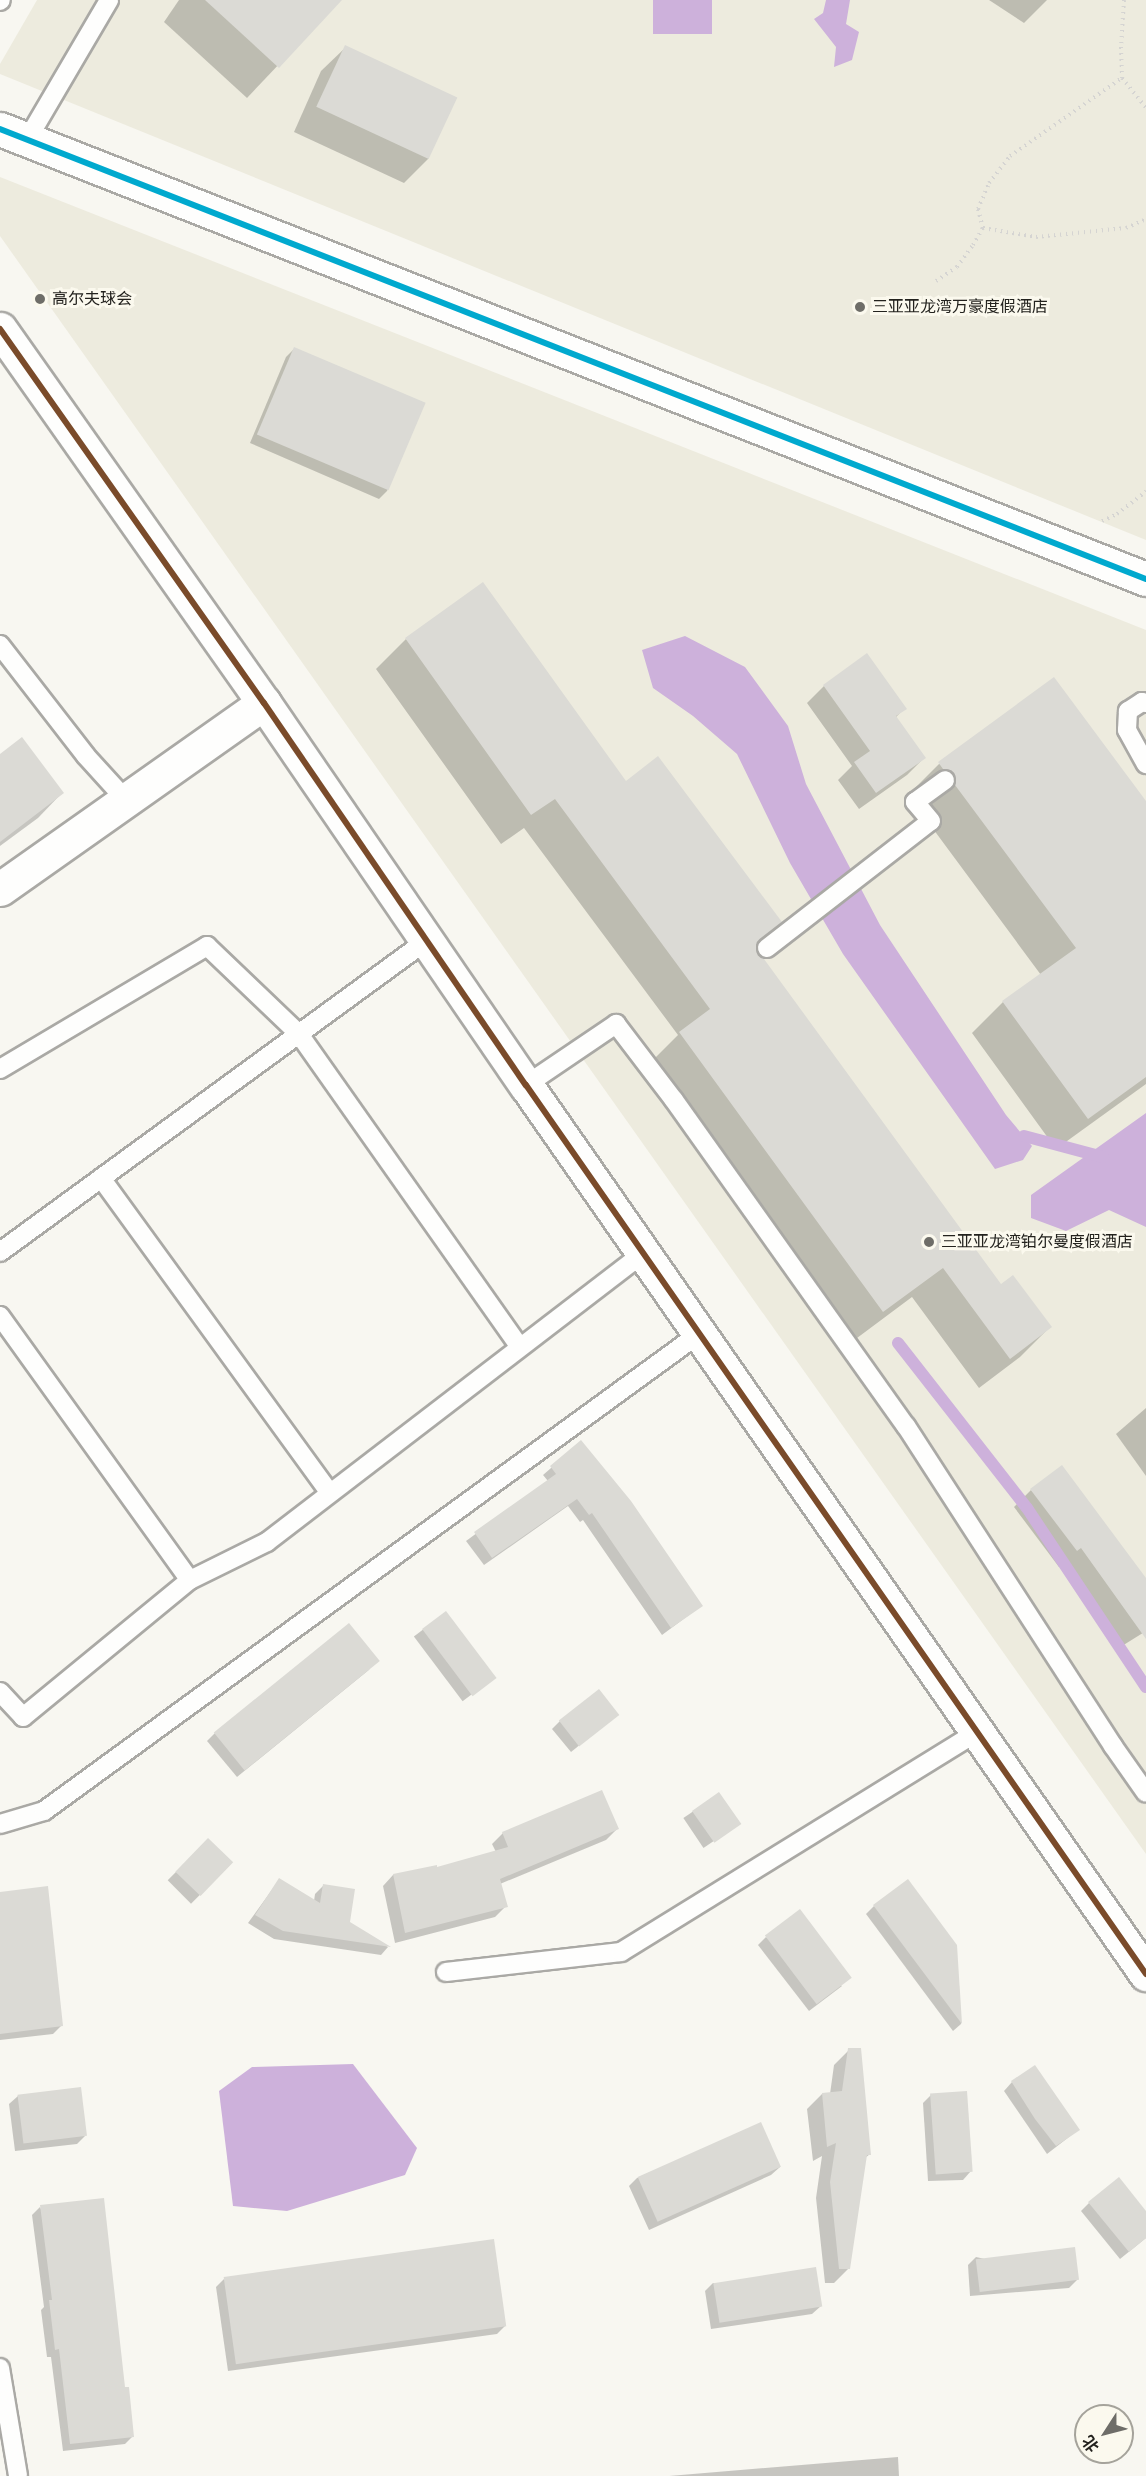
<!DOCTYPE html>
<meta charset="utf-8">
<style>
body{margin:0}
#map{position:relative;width:1146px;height:2476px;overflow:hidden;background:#f8f7f1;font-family:"Public Sans","Noto Sans SC",sans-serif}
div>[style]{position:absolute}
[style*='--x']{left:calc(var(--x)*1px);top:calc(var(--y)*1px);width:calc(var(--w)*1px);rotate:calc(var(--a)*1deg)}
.built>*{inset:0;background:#edebde}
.water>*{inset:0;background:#cdb1db;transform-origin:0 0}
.shadow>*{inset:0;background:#0003;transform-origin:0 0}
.stream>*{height:12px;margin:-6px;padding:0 6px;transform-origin:6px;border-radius:6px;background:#cdb1db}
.building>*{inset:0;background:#dbdad5;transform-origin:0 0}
.path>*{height:4px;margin-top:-2px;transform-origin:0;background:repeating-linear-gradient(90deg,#d5d4d2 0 1.5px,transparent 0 6px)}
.roads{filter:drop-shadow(2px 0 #aaa9a5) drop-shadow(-2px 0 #aaa9a5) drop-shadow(0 2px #aaa9a5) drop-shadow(0 -2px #aaa9a5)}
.lane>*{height:18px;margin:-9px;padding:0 9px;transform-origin:9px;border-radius:9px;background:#fefefd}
.street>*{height:33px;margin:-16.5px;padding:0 16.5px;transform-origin:16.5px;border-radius:16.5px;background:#fefefd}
.secondary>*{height:33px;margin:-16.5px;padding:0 16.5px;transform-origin:16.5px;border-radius:16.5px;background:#fefefd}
.bus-1>*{height:6px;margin:-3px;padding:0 3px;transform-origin:3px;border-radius:3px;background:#00a9ce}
.bus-2>*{height:6px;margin:-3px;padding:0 3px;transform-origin:3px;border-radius:3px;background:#7a4b2a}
.dots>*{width:16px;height:16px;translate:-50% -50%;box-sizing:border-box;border:3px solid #fbf9ee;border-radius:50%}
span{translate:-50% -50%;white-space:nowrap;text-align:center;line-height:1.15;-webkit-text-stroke:6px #fbf9ee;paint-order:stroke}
.poi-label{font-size:16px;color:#23221e}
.left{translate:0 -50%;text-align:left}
.north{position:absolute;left:1074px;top:2404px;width:60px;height:60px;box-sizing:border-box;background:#fbf9ee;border:2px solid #a5a39b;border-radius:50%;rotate:234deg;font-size:16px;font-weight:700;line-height:24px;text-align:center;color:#23221e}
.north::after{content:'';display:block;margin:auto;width:21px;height:27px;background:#6e6d68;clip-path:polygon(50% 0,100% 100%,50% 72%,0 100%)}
</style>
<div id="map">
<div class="built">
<i style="clip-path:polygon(37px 0,1146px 0,1146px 540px,0 74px,0 64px)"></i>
<i style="clip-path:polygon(0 177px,1146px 630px,1146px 1854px,0 236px)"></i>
</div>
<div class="water">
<i style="left:653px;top:0;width:59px;height:34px"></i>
<i style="clip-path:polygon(826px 0,850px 0,846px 24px,859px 32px,852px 60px,834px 67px,836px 47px,814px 19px,823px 13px)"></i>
<i style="clip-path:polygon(685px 636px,745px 667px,788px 726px,806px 784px,880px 925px,1006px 1115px,1032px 1146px,1023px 1160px,995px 1169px,843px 954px,790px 863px,737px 754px,693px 716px,653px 688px,642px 650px)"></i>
<i style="clip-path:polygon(1146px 1113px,1146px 1227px,1109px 1210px,1066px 1231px,1031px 1218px,1031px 1195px)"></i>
<i style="clip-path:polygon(353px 2064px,417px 2148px,405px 2175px,287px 2211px,233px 2206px,219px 2091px,252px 2067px)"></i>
</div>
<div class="shadow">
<i style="clip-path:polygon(179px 0,340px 0,247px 98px,164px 22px)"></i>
<i style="clip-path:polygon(989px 0,1047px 0,1024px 23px)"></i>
<i style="clip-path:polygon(346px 47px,429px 158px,404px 183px,294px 132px,321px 71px)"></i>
<i style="clip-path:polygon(294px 349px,424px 404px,387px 491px,379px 499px,250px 443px,286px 357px)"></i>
<i style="clip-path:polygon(406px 639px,625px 783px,780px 922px,756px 946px,756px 955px,1000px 1286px,1050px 1327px,1020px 1357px,979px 1388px,912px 1297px,853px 1341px,650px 1063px,678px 1035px,524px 828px,501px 844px,376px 669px)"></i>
<i style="clip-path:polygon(824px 686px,905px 708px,895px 718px,924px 758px,907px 775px,859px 809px,838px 780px,852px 766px,807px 703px)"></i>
<i style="clip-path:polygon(0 755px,62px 793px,38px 818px,0 846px)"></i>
<i style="clip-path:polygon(939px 764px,1146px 804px,1146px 1084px,1056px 1149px,972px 1033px,1003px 1002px,1041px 975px,908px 795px)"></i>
<i style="clip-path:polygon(1146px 1408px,1146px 1476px,1116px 1434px)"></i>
<i style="clip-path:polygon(581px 1442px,701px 1606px,662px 1635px,583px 1520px,580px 1522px,568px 1506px,484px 1565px,466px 1541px,548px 1481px,543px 1475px)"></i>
<i style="clip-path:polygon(1031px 1490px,1146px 1582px,1146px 1631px,1122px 1646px,1063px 1564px,1059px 1567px,1014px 1507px)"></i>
<i style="left:445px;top:1613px;width:81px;height:39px;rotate:53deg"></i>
<i style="clip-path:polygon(370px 1669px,237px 1777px,207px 1741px,215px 1733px)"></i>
<i style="clip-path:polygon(617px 1715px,571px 1752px,552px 1729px,560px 1721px)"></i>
<i style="left:719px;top:1794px;width:36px;height:43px;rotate:56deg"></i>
<i style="clip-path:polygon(617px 1829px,606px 1840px,500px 1884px,506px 1906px,495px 1917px,395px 1943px,383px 1886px,393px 1875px,436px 1869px,496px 1852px,492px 1844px,503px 1833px)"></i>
<i style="left:208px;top:1840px;width:33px;height:57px;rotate:45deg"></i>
<i style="clip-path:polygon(279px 1880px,314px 1901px,315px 1894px,323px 1886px,348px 1922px,388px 1947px,381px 1955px,274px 1939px,248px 1923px)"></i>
<i style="clip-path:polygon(0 1893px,61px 2026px,53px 2034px,0 2040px)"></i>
<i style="clip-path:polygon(874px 1906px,956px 1946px,961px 2024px,953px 2031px,866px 1914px)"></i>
<i style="clip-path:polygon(766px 1937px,842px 1986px,809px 2011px,758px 1945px)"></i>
<i style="clip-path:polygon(849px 2050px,870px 2154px,865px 2158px,849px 2268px,834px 2283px,825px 2283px,816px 2198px,822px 2156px,813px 2161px,807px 2109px,822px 2094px,830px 2094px,834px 2065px)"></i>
<i style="clip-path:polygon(1012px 2082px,1078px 2130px,1047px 2154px,1004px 2091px)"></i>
<i style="clip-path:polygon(931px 2095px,971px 2171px,963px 2180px,928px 2181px,923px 2103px)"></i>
<i style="clip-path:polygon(18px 2096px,85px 2136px,77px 2144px,15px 2151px,9px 2104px)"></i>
<i style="clip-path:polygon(760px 2124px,780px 2167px,771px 2175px,649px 2230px,629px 2186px,637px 2178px)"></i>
<i style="clip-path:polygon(1089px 2203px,1146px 2213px,1146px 2238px,1120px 2259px,1081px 2211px)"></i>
<i style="clip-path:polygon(40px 2207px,124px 2389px,133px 2436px,125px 2444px,63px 2451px,51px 2357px,47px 2357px,41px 2310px,44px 2307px,32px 2215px)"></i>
<i style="clip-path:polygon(976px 2257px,1077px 2280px,1069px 2288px,970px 2296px,968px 2265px)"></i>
<i style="clip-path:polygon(225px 2278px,505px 2326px,497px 2334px,228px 2371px,216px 2287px)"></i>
<i style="clip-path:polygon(713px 2283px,821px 2306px,812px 2314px,711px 2329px,705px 2291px)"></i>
<i style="clip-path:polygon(898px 2457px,899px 2476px,669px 2476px)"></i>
</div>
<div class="stream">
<i style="--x:1024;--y:1136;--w:82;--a:14.9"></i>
<i style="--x:898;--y:1343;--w:209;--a:52"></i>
<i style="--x:1027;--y:1508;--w:215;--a:56.4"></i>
</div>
<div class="building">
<i style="clip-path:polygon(205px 0,342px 0,279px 68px)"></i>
<i style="left:345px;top:45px;width:124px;height:68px;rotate:25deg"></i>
<i style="left:294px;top:347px;width:143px;height:95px;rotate:23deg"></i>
<i style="clip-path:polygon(483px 582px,626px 781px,658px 756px,782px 922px,757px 943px,758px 954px,764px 959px,1001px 1284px,1013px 1275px,1052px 1327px,1010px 1359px,943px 1268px,883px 1312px,679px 1032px,710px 1009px,555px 799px,531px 815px,405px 638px)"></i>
<i style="clip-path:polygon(867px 653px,907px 709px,896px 716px,926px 758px,876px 793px,854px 762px,870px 751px,823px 685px)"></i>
<i style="clip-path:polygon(1054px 677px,1146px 801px,1146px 1077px,1088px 1119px,1002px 1001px,1076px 948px,955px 785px,954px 773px,943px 769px,938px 762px)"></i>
<i style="clip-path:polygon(22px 737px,64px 793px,0 842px,0 754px)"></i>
<i style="clip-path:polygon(581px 1440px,631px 1501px,703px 1606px,671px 1628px,592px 1513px,589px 1515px,577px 1499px,492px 1558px,474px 1532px,556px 1474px,550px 1466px)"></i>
<i style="clip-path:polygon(1062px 1465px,1146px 1578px,1146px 1639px,1081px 1548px,1077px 1551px,1030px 1489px)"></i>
<i style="left:446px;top:1611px;width:84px;height:30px;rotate:53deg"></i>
<i style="left:349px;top:1623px;width:49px;height:174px;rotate:51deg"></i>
<i style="left:599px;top:1689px;width:33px;height:51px;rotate:52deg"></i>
<i style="clip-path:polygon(602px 1790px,619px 1829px,500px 1879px,508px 1907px,405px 1933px,393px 1874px,437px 1865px,437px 1867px,508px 1847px,502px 1832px)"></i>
<i style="left:719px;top:1792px;width:39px;height:33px;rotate:55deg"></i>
<i style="left:208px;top:1838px;width:35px;height:47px;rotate:44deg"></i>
<i style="clip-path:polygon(279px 1878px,320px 1903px,323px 1884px,355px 1889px,350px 1922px,391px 1947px,283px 1931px,255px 1915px)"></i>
<i style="clip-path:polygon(908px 1879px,957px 1945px,962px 2024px,873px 1905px)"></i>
<i style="clip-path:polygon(48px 1886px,63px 2026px,0 2034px,0 1892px)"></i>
<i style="left:800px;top:1909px;width:86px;height:44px;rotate:53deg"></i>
<i style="clip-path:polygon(848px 2048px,861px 2048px,871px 2155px,867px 2155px,850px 2269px,839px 2269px,830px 2182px,836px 2143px,827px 2147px,822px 2093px,842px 2091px)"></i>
<i style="clip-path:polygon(1035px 2065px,1080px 2130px,1056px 2146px,1035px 2119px,1011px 2081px)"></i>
<i style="left:81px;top:2087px;width:49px;height:64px;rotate:83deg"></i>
<i style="left:967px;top:2091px;width:81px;height:37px;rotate:86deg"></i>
<i style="left:761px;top:2122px;width:49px;height:135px;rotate:66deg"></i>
<i style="clip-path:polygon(1119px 2177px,1146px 2211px,1146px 2238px,1129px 2252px,1088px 2202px)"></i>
<i style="clip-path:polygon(104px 2198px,125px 2387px,129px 2387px,134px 2437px,70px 2444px,59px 2349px,55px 2350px,49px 2300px,52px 2300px,40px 2205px)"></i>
<i style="left:494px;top:2239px;width:88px;height:273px;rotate:82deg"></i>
<i style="left:1075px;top:2247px;width:33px;height:100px;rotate:83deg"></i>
<i style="left:816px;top:2267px;width:40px;height:104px;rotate:81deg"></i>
</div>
<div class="path">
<i style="--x:1124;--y:0;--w:47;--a:93.7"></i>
<i style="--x:1121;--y:47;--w:31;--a:88"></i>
<i style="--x:1122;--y:78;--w:38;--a:51"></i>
<i style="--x:983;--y:228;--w:54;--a:9.6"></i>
<i style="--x:1036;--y:237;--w:90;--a:-5.7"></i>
<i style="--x:1126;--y:228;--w:22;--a:-24"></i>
<i style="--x:936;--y:281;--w:25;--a:-34"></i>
<i style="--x:957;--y:267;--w:27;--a:-54"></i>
<i style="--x:973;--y:245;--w:20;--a:-60"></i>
<i style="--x:983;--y:228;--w:20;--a:-105"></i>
<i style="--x:978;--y:209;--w:28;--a:-67"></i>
<i style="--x:989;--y:183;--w:34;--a:-52"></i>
<i style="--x:1010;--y:156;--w:136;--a:-34.9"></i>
<i style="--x:1102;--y:521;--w:17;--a:-25"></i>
<i style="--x:1117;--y:514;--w:37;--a:-38"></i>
</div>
<div class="roads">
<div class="lane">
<i style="--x:0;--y:1;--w:1;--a:-45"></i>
<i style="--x:27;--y:140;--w:162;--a:-59.6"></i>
<i style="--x:0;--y:645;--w:140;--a:52.2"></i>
<i style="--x:86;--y:756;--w:59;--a:47.7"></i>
<i style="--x:1146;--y:703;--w:4;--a:-166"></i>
<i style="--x:1142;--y:702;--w:17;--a:147"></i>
<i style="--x:1128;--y:711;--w:19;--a:93"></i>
<i style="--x:1127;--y:730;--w:39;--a:61"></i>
<i style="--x:767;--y:948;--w:207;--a:-37.8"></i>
<i style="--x:931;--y:821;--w:25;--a:-130"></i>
<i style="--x:915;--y:802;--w:37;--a:-36"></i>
<i style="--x:0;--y:1069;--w:241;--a:-30.7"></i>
<i style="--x:207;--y:946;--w:127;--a:43.7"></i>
<i style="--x:299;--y:1034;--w:383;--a:54.8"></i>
<i style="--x:526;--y:1085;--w:109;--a:-34.1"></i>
<i style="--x:616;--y:1024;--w:96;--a:52.7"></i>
<i style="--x:674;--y:1100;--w:400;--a:54.6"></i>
<i style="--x:906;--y:1426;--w:381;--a:57.1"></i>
<i style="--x:1113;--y:1746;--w:57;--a:54.9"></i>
<i style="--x:101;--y:1178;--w:389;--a:54"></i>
<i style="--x:0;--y:1252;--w:527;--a:-36.13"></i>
<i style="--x:0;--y:1316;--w:325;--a:54.3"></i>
<i style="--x:190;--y:1580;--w:86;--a:-26.3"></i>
<i style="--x:267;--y:1542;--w:474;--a:-37.5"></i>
<i style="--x:0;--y:1692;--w:34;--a:47"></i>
<i style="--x:23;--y:1717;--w:216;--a:-39.4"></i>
<i style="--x:0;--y:1824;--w:46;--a:-16.5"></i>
<i style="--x:44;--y:1811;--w:812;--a:-36.08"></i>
<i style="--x:446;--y:1972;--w:176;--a:-6.5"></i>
<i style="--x:621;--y:1952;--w:418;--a:-31.7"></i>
<i style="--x:0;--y:2368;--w:109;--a:80.5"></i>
</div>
<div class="street">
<i style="--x:0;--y:129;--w:1231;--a:21.44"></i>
<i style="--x:0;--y:889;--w:323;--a:-35.2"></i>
</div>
<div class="secondary">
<i style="--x:0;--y:329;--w:458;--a:54.8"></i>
<i style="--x:264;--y:703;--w:463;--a:55.6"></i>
<i style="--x:526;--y:1085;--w:1084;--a:55.11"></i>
</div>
</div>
<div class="bus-1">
<i style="--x:0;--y:129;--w:1231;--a:21.44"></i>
</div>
<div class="bus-2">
<i style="--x:0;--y:329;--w:458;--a:54.8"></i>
<i style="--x:264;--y:703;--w:463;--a:55.6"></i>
<i style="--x:526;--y:1085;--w:1084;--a:55.11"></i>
</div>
<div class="dots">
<i style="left:40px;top:299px;background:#6e6d68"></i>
<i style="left:860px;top:307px;background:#6e6d68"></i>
<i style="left:929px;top:1242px;background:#6e6d68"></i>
</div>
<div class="poi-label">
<span class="left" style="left:52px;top:299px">高尔夫球会</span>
<span class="left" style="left:872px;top:307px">三亚亚龙湾万豪度假酒店</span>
<span class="left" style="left:941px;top:1242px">三亚亚龙湾铂尔曼度假酒店</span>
</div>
<div class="north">北</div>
</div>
